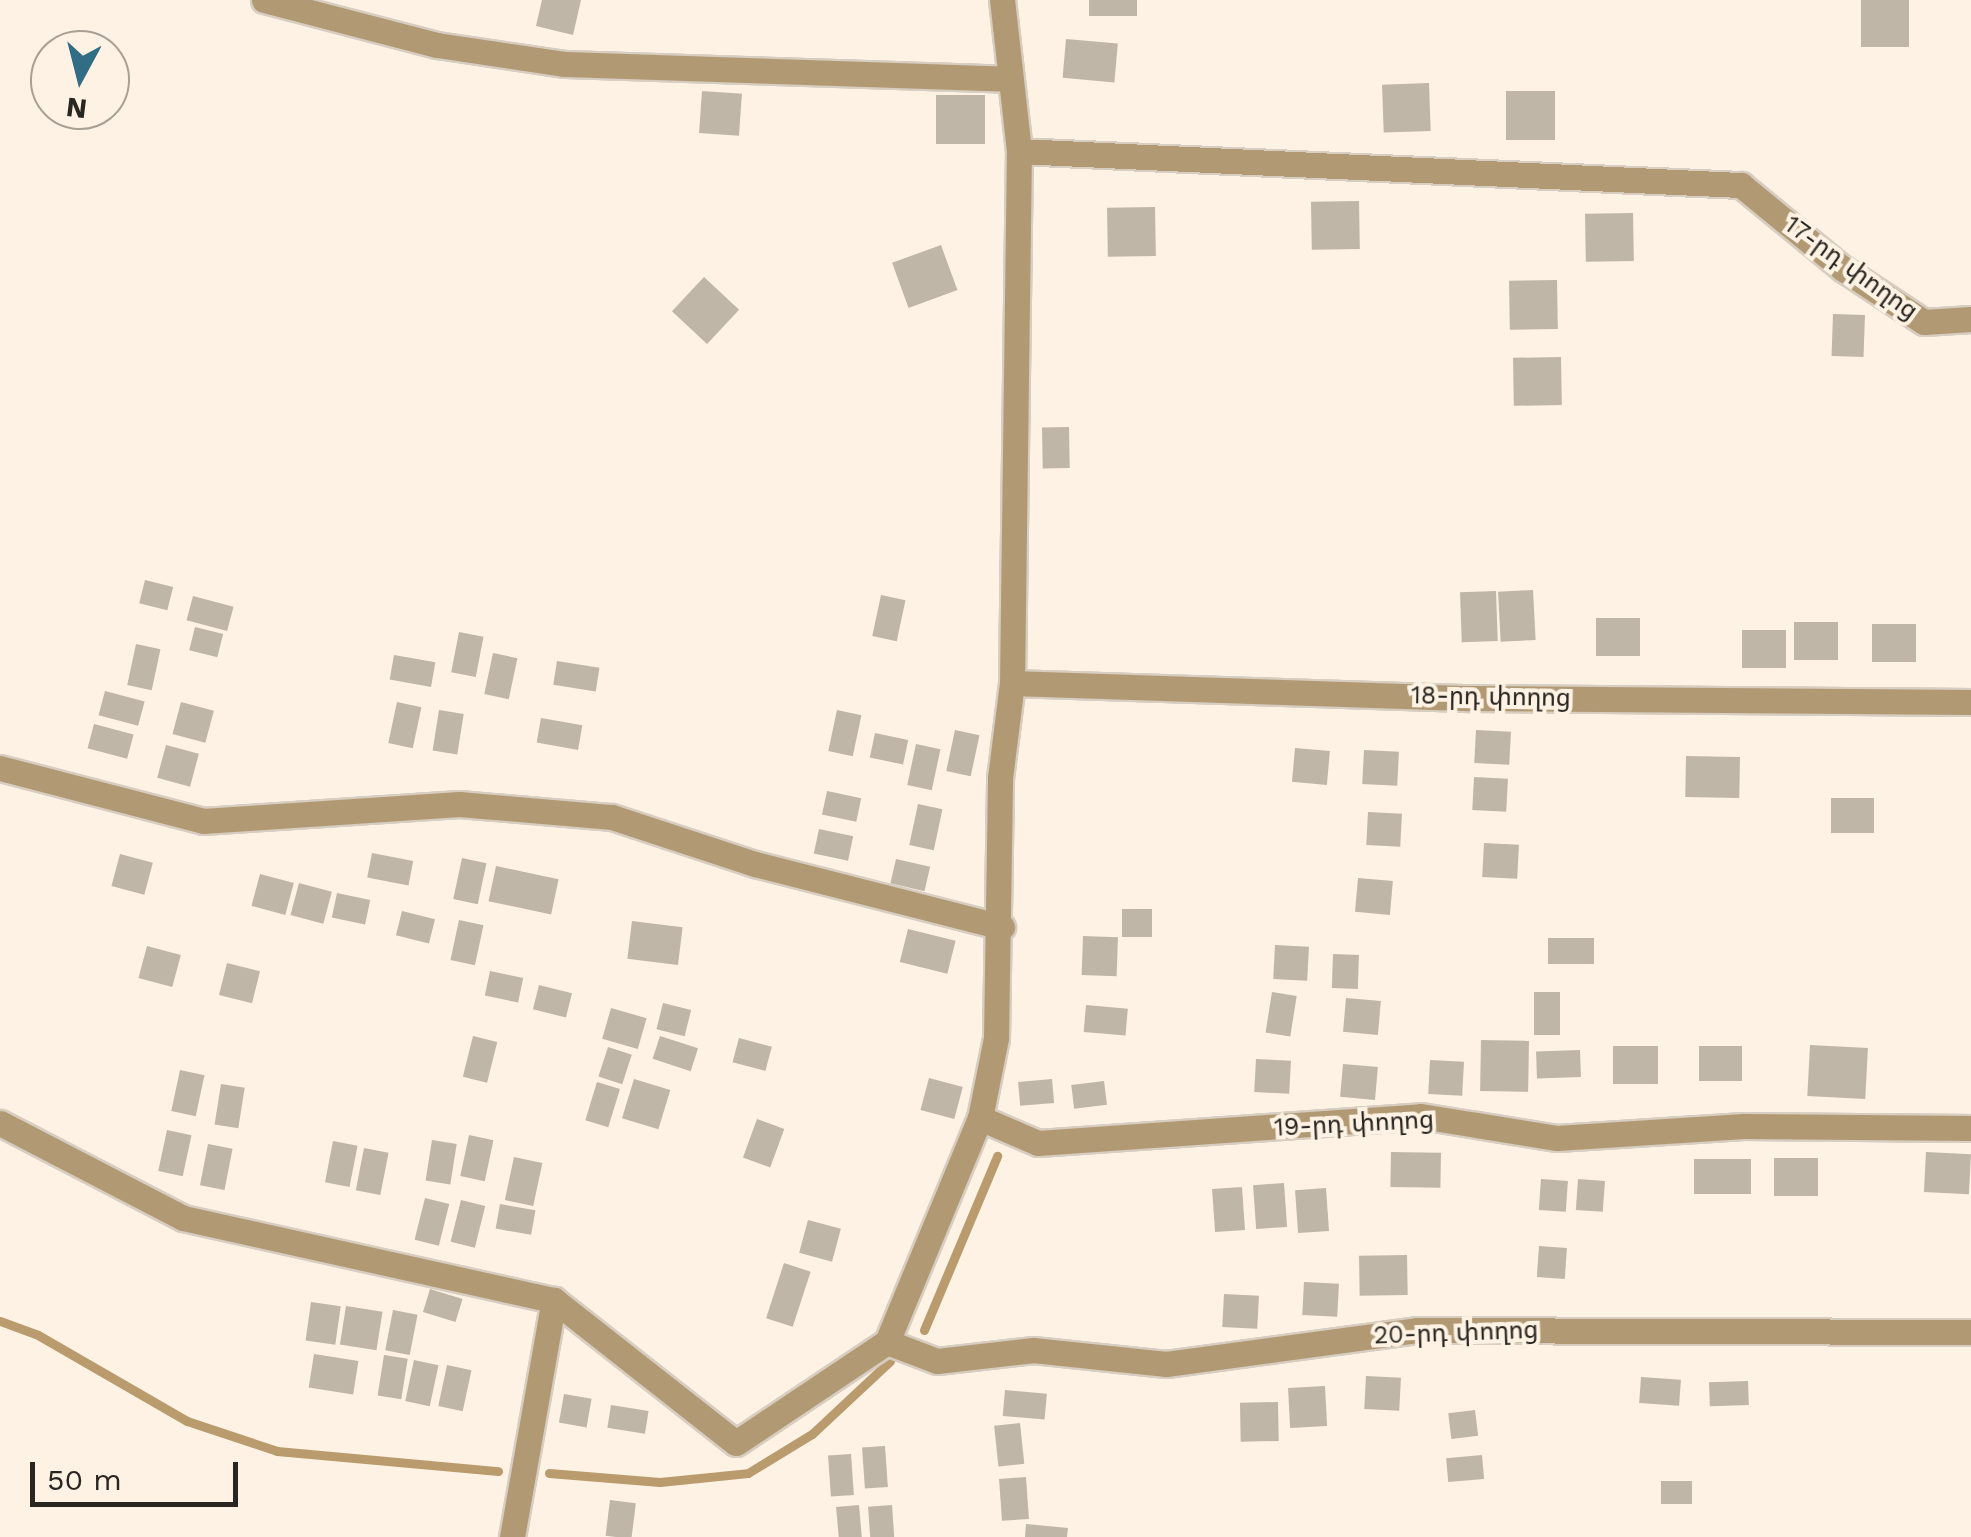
<!DOCTYPE html>
<meta charset="utf-8">
<style>
body{margin:0}
#map{position:relative;width:1971px;height:1537px;overflow:hidden;background:#fdf2e3;font-family:"Work Sans","Noto Sans Armenian",sans-serif}
div>[style]{position:absolute}
[style*='--x']{left:calc(var(--x)*1px);top:calc(var(--y)*1px);width:calc(var(--w)*1px);rotate:calc(var(--a)*1deg)}
.stream>*{height:9px;margin:-4.5px;padding:0 4.5px;transform-origin:4.5px;border-radius:4.5px;background:#b99b6e}
.building>*{inset:0;background:#bfb6a7;transform-origin:0 0}
.roads{filter:drop-shadow(2px 0 #d7cdc0) drop-shadow(-2px 0 #d7cdc0) drop-shadow(0 2px #d7cdc0) drop-shadow(0 -2px #d7cdc0)}
.minor>*{height:25px;margin:-12.5px;padding:0 12.5px;transform-origin:12.5px;border-radius:12.5px;background:#b19974}
span{translate:-50% -50%;white-space:nowrap;text-align:center;line-height:1.15;-webkit-text-stroke:8px #fdf2e3;paint-order:stroke}
.street-label{font-size:25px;color:#292520}
.north{position:absolute;left:30px;top:30px;width:100px;height:100px;box-sizing:border-box;background:#fdf2e3;border:2px solid #a8a095;border-radius:50%;rotate:187deg;font-size:28px;font-weight:700;line-height:40px;text-align:center;color:#292520}
.north::after{content:'';display:block;margin:auto;width:35px;height:45px;background:#326d86;clip-path:polygon(50% 0,100% 100%,50% 72%,0 100%)}
.scale{position:absolute;left:30px;top:1462px;width:208px;height:45px;box-sizing:border-box;border:5px solid #292520;border-top:0;padding-left:12px;font-size:30px;line-height:35px;white-space:nowrap;color:#292520;-webkit-text-stroke:8px #fdf2e3;paint-order:stroke}
</style>
<div id="map">
<div class="stream">
<i style="--x:0;--y:1321;--w:40;--a:20.2"></i>
<i style="--x:38;--y:1335;--w:172;--a:30"></i>
<i style="--x:187;--y:1421;--w:95;--a:18.4"></i>
<i style="--x:277;--y:1451;--w:222;--a:5.2"></i>
<i style="--x:924;--y:1330;--w:189;--a:-67.2"></i>
<i style="--x:549;--y:1473;--w:111;--a:4.6"></i>
<i style="--x:660;--y:1482;--w:88;--a:-5.8"></i>
<i style="--x:748;--y:1473;--w:75;--a:-31.4"></i>
<i style="--x:812;--y:1434;--w:107;--a:-43.1"></i>
</div>
<div class="building">
<i style="clip-path:polygon(542px 0,581px 0,573px 35px,536px 26px)"></i>
<i style="left:1089px;top:0;width:48px;height:16px"></i>
<i style="left:1861px;top:0;width:48px;height:47px"></i>
<i style="left:1066px;top:39px;width:52px;height:39px;rotate:5deg"></i>
<i style="left:1429px;top:83px;width:48px;height:47px;rotate:88deg"></i>
<i style="left:702px;top:91px;width:40px;height:42px;rotate:4deg"></i>
<i style="left:1555px;top:91px;width:49px;height:49px;rotate:90deg"></i>
<i style="left:985px;top:95px;width:49px;height:49px;rotate:90deg"></i>
<i style="left:1359px;top:201px;width:48px;height:48px;rotate:89deg"></i>
<i style="left:1155px;top:207px;width:49px;height:48px;rotate:89deg"></i>
<i style="left:1633px;top:213px;width:48px;height:48px;rotate:89deg"></i>
<i style="left:941px;top:245px;width:48px;height:52px;rotate:70deg"></i>
<i style="left:704px;top:277px;width:48px;height:47px;rotate:43deg"></i>
<i style="left:1557px;top:280px;width:49px;height:48px;rotate:89deg"></i>
<i style="left:1833px;top:314px;width:32px;height:42px;rotate:2deg"></i>
<i style="left:1561px;top:357px;width:48px;height:48px;rotate:89deg"></i>
<i style="left:1069px;top:427px;width:41px;height:27px;rotate:89deg"></i>
<i style="left:145px;top:580px;width:29px;height:24px;rotate:14deg"></i>
<i style="left:1533px;top:590px;width:50px;height:35px;rotate:87deg"></i>
<i style="left:1496px;top:591px;width:50px;height:36px;rotate:88deg"></i>
<i style="left:881px;top:595px;width:25px;height:42px;rotate:12deg"></i>
<i style="left:193px;top:596px;width:42px;height:25px;rotate:15deg"></i>
<i style="left:1596px;top:618px;width:44px;height:38px"></i>
<i style="left:1794px;top:622px;width:44px;height:38px"></i>
<i style="left:1872px;top:624px;width:44px;height:38px"></i>
<i style="left:195px;top:627px;width:29px;height:24px;rotate:14deg"></i>
<i style="left:1742px;top:630px;width:44px;height:38px"></i>
<i style="left:459px;top:632px;width:25px;height:41px;rotate:11deg"></i>
<i style="left:136px;top:644px;width:25px;height:42px;rotate:12deg"></i>
<i style="left:493px;top:653px;width:25px;height:42px;rotate:12deg"></i>
<i style="left:394px;top:655px;width:42px;height:25px;rotate:10deg"></i>
<i style="left:557px;top:661px;width:43px;height:24px;rotate:9deg"></i>
<i style="left:105px;top:691px;width:41px;height:25px;rotate:15deg"></i>
<i style="left:181px;top:702px;width:34px;height:33px;rotate:15deg"></i>
<i style="left:397px;top:702px;width:25px;height:42px;rotate:12deg"></i>
<i style="left:439px;top:710px;width:25px;height:41px;rotate:9deg"></i>
<i style="left:837px;top:710px;width:25px;height:42px;rotate:12deg"></i>
<i style="left:541px;top:718px;width:42px;height:25px;rotate:10deg"></i>
<i style="left:94px;top:724px;width:41px;height:25px;rotate:15deg"></i>
<i style="left:955px;top:730px;width:25px;height:42px;rotate:12deg"></i>
<i style="left:1476px;top:730px;width:35px;height:33px;rotate:3deg"></i>
<i style="left:875px;top:733px;width:34px;height:25px;rotate:12deg"></i>
<i style="left:916px;top:744px;width:25px;height:42px;rotate:12deg"></i>
<i style="left:166px;top:745px;width:34px;height:34px;rotate:15deg"></i>
<i style="left:1295px;top:748px;width:35px;height:34px;rotate:5deg"></i>
<i style="left:1364px;top:750px;width:35px;height:34px;rotate:3deg"></i>
<i style="left:1686px;top:756px;width:54px;height:41px;rotate:1deg"></i>
<i style="left:1474px;top:777px;width:34px;height:33px;rotate:3deg"></i>
<i style="left:827px;top:791px;width:35px;height:24px;rotate:12deg"></i>
<i style="left:1831px;top:798px;width:43px;height:35px"></i>
<i style="left:918px;top:804px;width:25px;height:42px;rotate:12deg"></i>
<i style="left:1368px;top:812px;width:34px;height:33px;rotate:3deg"></i>
<i style="left:819px;top:829px;width:35px;height:25px;rotate:12deg"></i>
<i style="left:1484px;top:843px;width:35px;height:34px;rotate:3deg"></i>
<i style="left:372px;top:853px;width:42px;height:25px;rotate:11deg"></i>
<i style="left:120px;top:854px;width:34px;height:33px;rotate:15deg"></i>
<i style="left:462px;top:858px;width:25px;height:42px;rotate:12deg"></i>
<i style="left:896px;top:859px;width:35px;height:25px;rotate:13deg"></i>
<i style="left:496px;top:866px;width:64px;height:36px;rotate:12deg"></i>
<i style="left:260px;top:874px;width:35px;height:33px;rotate:15deg"></i>
<i style="left:1358px;top:878px;width:35px;height:34px;rotate:5deg"></i>
<i style="left:299px;top:883px;width:34px;height:33px;rotate:15deg"></i>
<i style="left:337px;top:893px;width:34px;height:25px;rotate:12deg"></i>
<i style="left:1122px;top:909px;width:30px;height:28px"></i>
<i style="left:402px;top:911px;width:34px;height:25px;rotate:14deg"></i>
<i style="left:459px;top:920px;width:25px;height:41px;rotate:12deg"></i>
<i style="left:632px;top:921px;width:51px;height:38px;rotate:7deg"></i>
<i style="left:908px;top:929px;width:49px;height:34px;rotate:14deg"></i>
<i style="left:1083px;top:936px;width:35px;height:39px;rotate:2deg"></i>
<i style="left:1548px;top:938px;width:46px;height:26px"></i>
<i style="left:1275px;top:945px;width:34px;height:34px;rotate:3deg"></i>
<i style="left:147px;top:946px;width:35px;height:33px;rotate:15deg"></i>
<i style="left:1333px;top:954px;width:26px;height:34px;rotate:2deg"></i>
<i style="left:227px;top:963px;width:34px;height:33px;rotate:14deg"></i>
<i style="left:490px;top:971px;width:34px;height:25px;rotate:12deg"></i>
<i style="left:539px;top:985px;width:34px;height:25px;rotate:14deg"></i>
<i style="left:1272px;top:992px;width:25px;height:41px;rotate:9deg"></i>
<i style="left:1534px;top:992px;width:26px;height:43px"></i>
<i style="left:1346px;top:998px;width:35px;height:34px;rotate:5deg"></i>
<i style="left:663px;top:1003px;width:29px;height:27px;rotate:14deg"></i>
<i style="left:1086px;top:1005px;width:42px;height:27px;rotate:5deg"></i>
<i style="left:611px;top:1008px;width:37px;height:32px;rotate:16deg"></i>
<i style="left:473px;top:1036px;width:25px;height:42px;rotate:14deg"></i>
<i style="left:660px;top:1036px;width:40px;height:24px;rotate:18deg"></i>
<i style="left:739px;top:1038px;width:34px;height:25px;rotate:15deg"></i>
<i style="left:1481px;top:1040px;width:48px;height:51px;rotate:1deg"></i>
<i style="left:1810px;top:1045px;width:58px;height:51px;rotate:3deg"></i>
<i style="left:1613px;top:1046px;width:45px;height:38px"></i>
<i style="left:1699px;top:1046px;width:43px;height:35px"></i>
<i style="left:608px;top:1047px;width:25px;height:31px;rotate:18deg"></i>
<i style="left:1580px;top:1050px;width:27px;height:44px;rotate:88deg"></i>
<i style="left:1256px;top:1059px;width:35px;height:33px;rotate:3deg"></i>
<i style="left:1430px;top:1060px;width:34px;height:34px;rotate:3deg"></i>
<i style="left:1343px;top:1064px;width:35px;height:33px;rotate:5deg"></i>
<i style="left:180px;top:1070px;width:25px;height:42px;rotate:12deg"></i>
<i style="left:929px;top:1078px;width:35px;height:33px;rotate:15deg"></i>
<i style="left:634px;top:1079px;width:38px;height:41px;rotate:17deg"></i>
<i style="left:1052px;top:1079px;width:24px;height:34px;rotate:85deg"></i>
<i style="left:1104px;top:1081px;width:24px;height:33px;rotate:83deg"></i>
<i style="left:597px;top:1082px;width:24px;height:40px;rotate:17deg"></i>
<i style="left:221px;top:1084px;width:24px;height:41px;rotate:9deg"></i>
<i style="left:757px;top:1119px;width:29px;height:41px;rotate:20deg"></i>
<i style="left:167px;top:1130px;width:25px;height:42px;rotate:12deg"></i>
<i style="left:469px;top:1135px;width:25px;height:42px;rotate:12deg"></i>
<i style="left:432px;top:1140px;width:25px;height:41px;rotate:9deg"></i>
<i style="left:333px;top:1141px;width:25px;height:42px;rotate:11deg"></i>
<i style="left:208px;top:1144px;width:25px;height:42px;rotate:11deg"></i>
<i style="left:364px;top:1148px;width:25px;height:43px;rotate:11deg"></i>
<i style="left:1391px;top:1152px;width:50px;height:35px;rotate:1deg"></i>
<i style="left:1926px;top:1152px;width:45px;height:40px;rotate:3deg"></i>
<i style="left:514px;top:1157px;width:29px;height:44px;rotate:12deg"></i>
<i style="left:1774px;top:1158px;width:44px;height:38px"></i>
<i style="left:1694px;top:1159px;width:57px;height:35px"></i>
<i style="left:1541px;top:1179px;width:27px;height:31px;rotate:4deg"></i>
<i style="left:1578px;top:1179px;width:27px;height:31px;rotate:4deg"></i>
<i style="left:1284px;top:1183px;width:44px;height:31px;rotate:86deg"></i>
<i style="left:1242px;top:1187px;width:43px;height:30px;rotate:86deg"></i>
<i style="left:1326px;top:1188px;width:43px;height:31px;rotate:86deg"></i>
<i style="left:425px;top:1198px;width:25px;height:43px;rotate:14deg"></i>
<i style="left:461px;top:1200px;width:25px;height:43px;rotate:14deg"></i>
<i style="left:500px;top:1204px;width:36px;height:25px;rotate:10deg"></i>
<i style="left:808px;top:1220px;width:34px;height:34px;rotate:15deg"></i>
<i style="left:1539px;top:1246px;width:28px;height:31px;rotate:4deg"></i>
<i style="left:1407px;top:1255px;width:40px;height:48px;rotate:89deg"></i>
<i style="left:784px;top:1263px;width:28px;height:58px;rotate:18deg"></i>
<i style="left:1304px;top:1282px;width:35px;height:33px;rotate:3deg"></i>
<i style="left:430px;top:1289px;width:34px;height:24px;rotate:17deg"></i>
<i style="left:1224px;top:1294px;width:35px;height:33px;rotate:3deg"></i>
<i style="left:311px;top:1302px;width:30px;height:39px;rotate:8deg"></i>
<i style="left:346px;top:1306px;width:37px;height:39px;rotate:9deg"></i>
<i style="left:393px;top:1310px;width:25px;height:41px;rotate:11deg"></i>
<i style="left:314px;top:1354px;width:45px;height:34px;rotate:9deg"></i>
<i style="left:384px;top:1355px;width:24px;height:41px;rotate:9deg"></i>
<i style="left:414px;top:1360px;width:25px;height:42px;rotate:12deg"></i>
<i style="left:447px;top:1365px;width:25px;height:42px;rotate:12deg"></i>
<i style="left:1366px;top:1376px;width:35px;height:33px;rotate:3deg"></i>
<i style="left:1641px;top:1377px;width:40px;height:26px;rotate:4deg"></i>
<i style="left:1748px;top:1381px;width:24px;height:39px;rotate:88deg"></i>
<i style="left:1325px;top:1386px;width:40px;height:37px;rotate:87deg"></i>
<i style="left:1005px;top:1390px;width:42px;height:26px;rotate:5deg"></i>
<i style="left:564px;top:1394px;width:28px;height:29px;rotate:10deg"></i>
<i style="left:1278px;top:1402px;width:39px;height:38px;rotate:89deg"></i>
<i style="left:611px;top:1405px;width:38px;height:23px;rotate:9deg"></i>
<i style="left:1475px;top:1410px;width:26px;height:27px;rotate:83deg"></i>
<i style="left:1020px;top:1423px;width:41px;height:26px;rotate:84deg"></i>
<i style="left:885px;top:1446px;width:41px;height:23px;rotate:86deg"></i>
<i style="left:851px;top:1454px;width:41px;height:23px;rotate:86deg"></i>
<i style="left:1482px;top:1455px;width:24px;height:36px;rotate:85deg"></i>
<i style="left:1026px;top:1477px;width:42px;height:27px;rotate:86deg"></i>
<i style="left:1661px;top:1481px;width:31px;height:23px"></i>
<i style="left:610px;top:1500px;width:26px;height:36px;rotate:7deg"></i>
<i style="left:859px;top:1505px;width:32px;height:23px;rotate:85deg"></i>
<i style="left:892px;top:1505px;width:32px;height:24px;rotate:86deg"></i>
<i style="clip-path:polygon(1026px 1524px,1068px 1528px,1067px 1537px,1025px 1537px)"></i>
</div>
<div class="roads">
<div class="minor">
<i style="--x:264;--y:0;--w:179;--a:14.6"></i>
<i style="--x:437;--y:45;--w:128;--a:8.5"></i>
<i style="--x:564;--y:64;--w:446;--a:1.9"></i>
<i style="--x:1019;--y:151;--w:723;--a:2.7"></i>
<i style="--x:1741;--y:185;--w:131;--a:39.4"></i>
<i style="--x:1842;--y:268;--w:98;--a:33.4"></i>
<i style="--x:1924;--y:322;--w:47;--a:-3.7"></i>
<i style="--x:1012;--y:683;--w:459;--a:1.9"></i>
<i style="--x:1471;--y:698;--w:500;--a:0.46"></i>
<i style="--x:0;--y:768;--w:210;--a:14.6"></i>
<i style="--x:203;--y:821;--w:257;--a:-3.8"></i>
<i style="--x:459;--y:804;--w:154;--a:4.9"></i>
<i style="--x:612;--y:817;--w:151;--a:18.2"></i>
<i style="--x:755;--y:864;--w:255;--a:14.3"></i>
<i style="--x:980;--y:1118;--w:63;--a:23.3"></i>
<i style="--x:1038;--y:1143;--w:384;--a:-4"></i>
<i style="--x:1421;--y:1116;--w:138;--a:9.2"></i>
<i style="--x:1557;--y:1138;--w:187;--a:-3.7"></i>
<i style="--x:1744;--y:1126;--w:227;--a:0.5"></i>
<i style="--x:0;--y:1123;--w:206;--a:27.4"></i>
<i style="--x:183;--y:1218;--w:380;--a:12.5"></i>
<i style="--x:554;--y:1300;--w:231;--a:38.2"></i>
<i style="--x:736;--y:1443;--w:182;--a:-33.8"></i>
<i style="--x:887;--y:1342;--w:243;--a:-67.5"></i>
<i style="--x:980;--y:1118;--w:82;--a:-78.7"></i>
<i style="--x:996;--y:1038;--w:260;--a:-89.1"></i>
<i style="--x:1000;--y:778;--w:96;--a:-82.8"></i>
<i style="--x:1012;--y:683;--w:532;--a:-89.25"></i>
<i style="--x:1019;--y:151;--w:152;--a:-96.4"></i>
<i style="--x:887;--y:1342;--w:53;--a:20.8"></i>
<i style="--x:937;--y:1361;--w:97;--a:-6.5"></i>
<i style="--x:1033;--y:1350;--w:134;--a:6"></i>
<i style="--x:1166;--y:1364;--w:253;--a:-7.7"></i>
<i style="--x:1417;--y:1330;--w:554;--a:0.21"></i>
<i style="--x:512;--y:1537;--w:241;--a:-80"></i>
</div>
</div>
<div class="street-label">
<span style="left:1851px;top:268px;rotate:36deg">17-րդ փողոց</span>
<span style="left:1491px;top:697px;rotate:1deg">18-րդ փողոց</span>
<span style="left:1354px;top:1124px;rotate:-3deg">19-րդ փողոց</span>
<span style="left:1456px;top:1333px;rotate:-2deg">20-րդ փողոց</span>
</div>
<div class="north">N</div>
<div class="scale">50 m</div>
</div>
